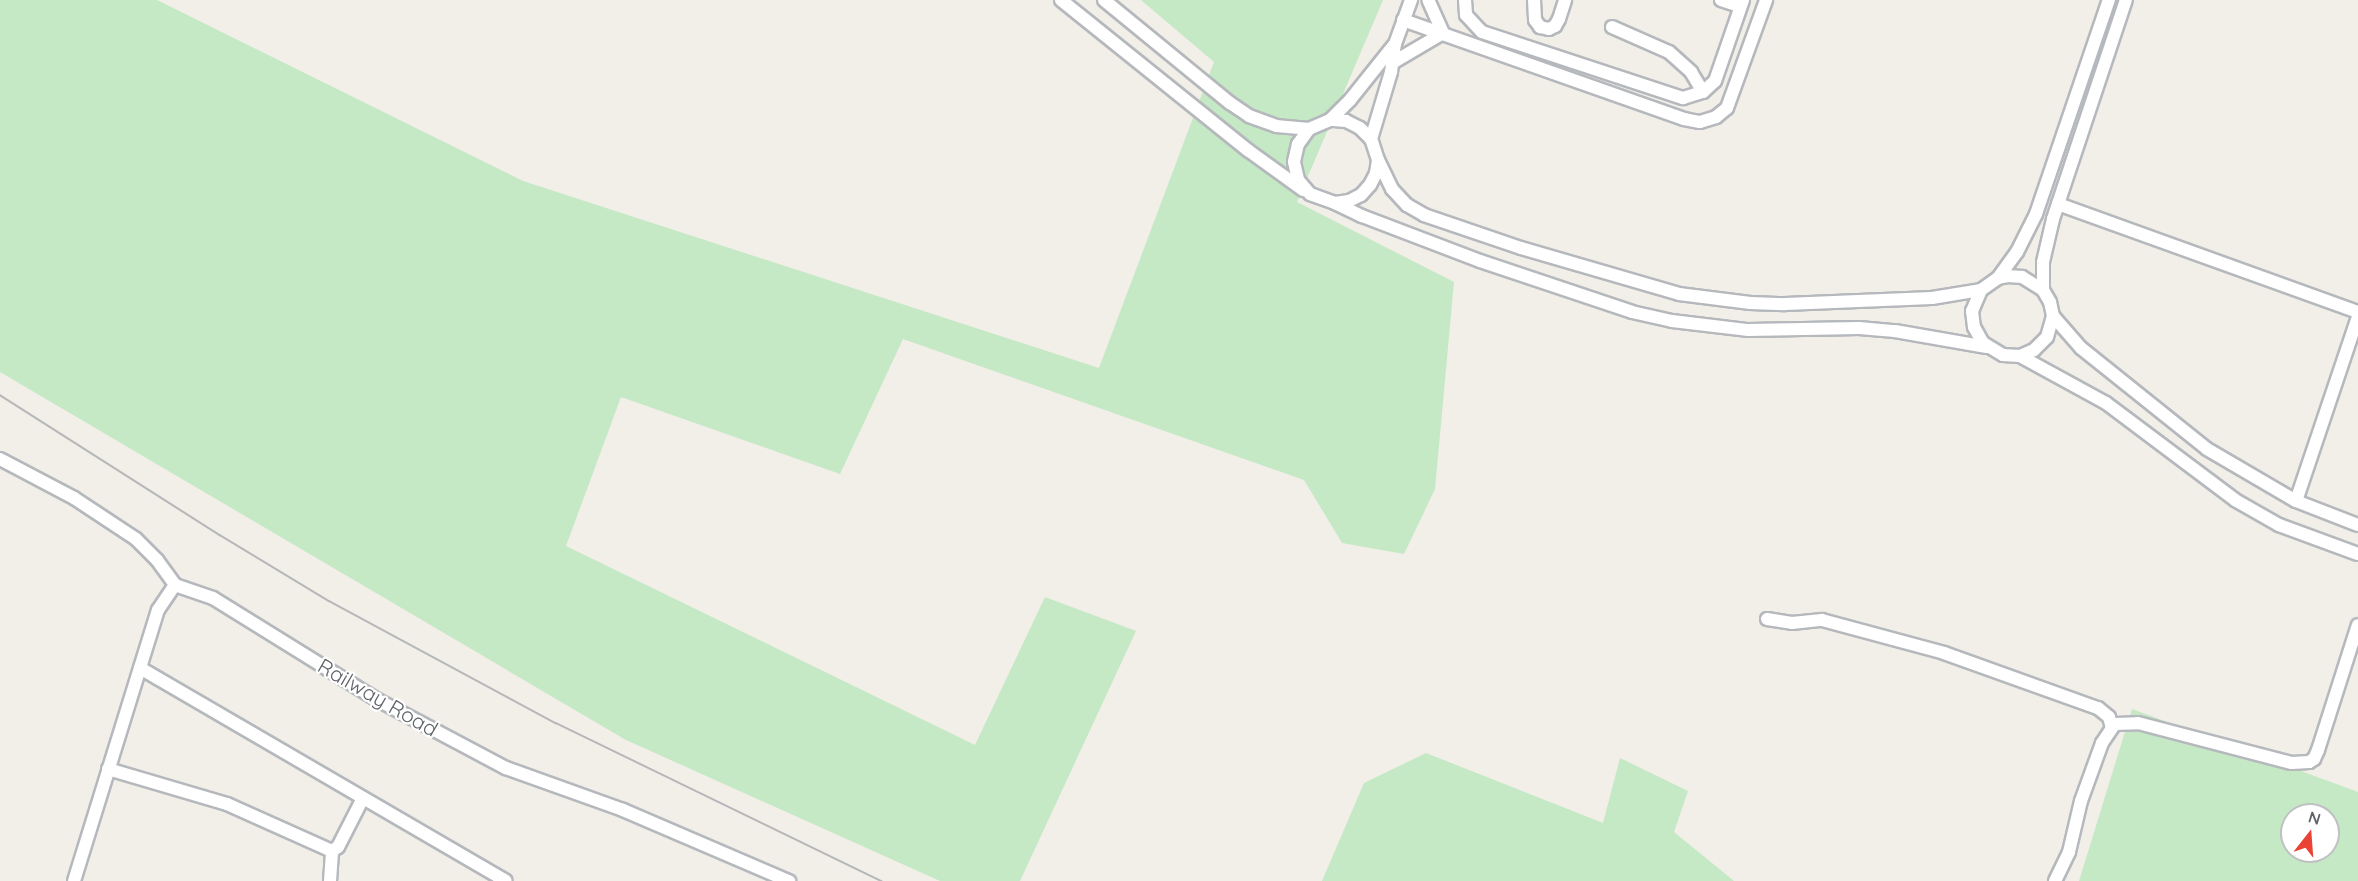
<!DOCTYPE html>
<style>
body{margin:0}
#map{position:relative;width:2358px;height:881px;overflow:hidden;background:#f1efe8;font-family:Quicksand,sans-serif}
div>[style]{position:absolute}
[style*='--x']{left:calc(var(--x)*1px);top:calc(var(--y)*1px);width:calc(var(--w)*1px);rotate:calc(var(--a)*1deg)}
.green>*{inset:0;background:#c5e8c5}
.roads{filter:drop-shadow(2px 0 #b5b8bc) drop-shadow(-2px 0 #b5b8bc) drop-shadow(0 2px #b5b8bc) drop-shadow(0 -2px #b5b8bc)}
.minor>*{height:12px;margin:-6px;padding:0 6px;transform-origin:6px;border-radius:6px;background:#fff}
.tram>*{height:1.5px;margin:-0.75px;padding:0 0.75px;transform-origin:0.75px;border-radius:0.75px;background:#b6b7b8}
span{translate:-50% -50%;white-space:nowrap;text-align:center;line-height:1.15;-webkit-text-stroke:4.5px #fff;paint-order:stroke}
.street-label{font-size:21px;color:#5f6368}
.north{position:absolute;left:2280px;top:803px;width:60px;height:60px;box-sizing:border-box;background:#fff;border:2px solid #bfc1c3;border-radius:50%;rotate:17deg;font-size:16px;font-weight:700;line-height:24px;text-align:center;color:#5f6368}
.north::after{content:'';display:block;margin:auto;width:21px;height:27px;background:#ea4335;clip-path:polygon(50% 0,100% 100%,50% 72%,0 100%)}
</style>
<div id="map">
<div class="green">
<i style="clip-path:polygon(0 0,157px 0,523px 181px,1099px 368px,1214px 62px,1141px 0,1383px 0,1297px 202px,1454px 282px,1435px 489px,1404px 554px,1342px 543px,1304px 480px,903px 339px,840px 474px,621px 397px,566px 546px,975px 745px,1045px 597px,1136px 631px,1020px 881px,940px 881px,626px 740px,0 372px)"></i>
<i style="clip-path:polygon(evenodd,2132px 709px,2358px 792px,2358px 881px,2079px 881px,2132px 709px,2292px 815px,2328px 815px,2328px 851px,2292px 851px,2292px 815px)"></i>
<i style="clip-path:polygon(1426px 753px,1603px 823px,1620px 758px,1688px 791px,1674px 832px,1734px 881px,1322px 881px,1364px 783px)"></i>
</div>
<div class="roads">
<div class="minor">
<i style="--x:1061;--y:0;--w:241;--a:38.8"></i>
<i style="--x:1249;--y:151;--w:67;--a:35.8"></i>
<i style="--x:1104;--y:0;--w:163;--a:39.3"></i>
<i style="--x:1230;--y:103;--w:23;--a:34"></i>
<i style="--x:1249;--y:116;--w:29;--a:20"></i>
<i style="--x:1276;--y:126;--w:33;--a:5"></i>
<i style="--x:1465;--y:0;--w:15;--a:86"></i>
<i style="--x:1466;--y:15;--w:23;--a:47"></i>
<i style="--x:1482;--y:32;--w:212;--a:18.2"></i>
<i style="--x:1683;--y:98;--w:21;--a:-17"></i>
<i style="--x:1703;--y:92;--w:16;--a:-43"></i>
<i style="--x:1715;--y:81;--w:86;--a:-70.9"></i>
<i style="--x:1534;--y:0;--w:20;--a:87"></i>
<i style="--x:1535;--y:20;--w:9;--a:54"></i>
<i style="--x:1540;--y:27;--w:9;--a:13"></i>
<i style="--x:1549;--y:29;--w:7;--a:-27"></i>
<i style="--x:1555;--y:26;--w:8;--a:-60"></i>
<i style="--x:1559;--y:19;--w:20;--a:-72"></i>
<i style="--x:1721;--y:0;--w:20;--a:18"></i>
<i style="--x:1403;--y:20;--w:298;--a:19.4"></i>
<i style="--x:1684;--y:119;--w:16;--a:11"></i>
<i style="--x:1700;--y:122;--w:17;--a:-17"></i>
<i style="--x:1716;--y:117;--w:14;--a:-39"></i>
<i style="--x:1727;--y:108;--w:115;--a:-70.1"></i>
<i style="--x:1612;--y:27;--w:62;--a:23.7"></i>
<i style="--x:1669;--y:52;--w:30;--a:42"></i>
<i style="--x:1691;--y:72;--w:23;--a:59"></i>
<i style="--x:1392;--y:63;--w:59;--a:-30.5"></i>
<i style="--x:1443;--y:33;--w:36;--a:-114"></i>
<i style="--x:1330;--y:120;--w:28;--a:-45"></i>
<i style="--x:1350;--y:100;--w:70;--a:-51.3"></i>
<i style="--x:1371;--y:139;--w:16;--a:-135"></i>
<i style="--x:1360;--y:128;--w:16;--a:-153"></i>
<i style="--x:1346;--y:121;--w:16;--a:-176"></i>
<i style="--x:1330;--y:120;--w:23;--a:157"></i>
<i style="--x:1309;--y:129;--w:19;--a:126"></i>
<i style="--x:1298;--y:144;--w:18;--a:103"></i>
<i style="--x:1294;--y:162;--w:18;--a:77"></i>
<i style="--x:1298;--y:180;--w:18;--a:49"></i>
<i style="--x:1310;--y:194;--w:27;--a:20"></i>
<i style="--x:1335;--y:203;--w:14;--a:-8"></i>
<i style="--x:1349;--y:201;--w:13;--a:-27"></i>
<i style="--x:1361;--y:195;--w:13;--a:-48"></i>
<i style="--x:1370;--y:185;--w:13;--a:-63"></i>
<i style="--x:1376;--y:173;--w:13;--a:-81"></i>
<i style="--x:1378;--y:160;--w:22;--a:-108"></i>
<i style="--x:1371;--y:139;--w:70;--a:-73.4"></i>
<i style="--x:1391;--y:72;--w:28;--a:-82"></i>
<i style="--x:1395;--y:44;--w:47;--a:-70"></i>
<i style="--x:1378;--y:160;--w:32;--a:64"></i>
<i style="--x:1392;--y:189;--w:22;--a:47"></i>
<i style="--x:1407;--y:205;--w:20;--a:30"></i>
<i style="--x:1424;--y:215;--w:102;--a:18.8"></i>
<i style="--x:1521;--y:248;--w:165;--a:16.2"></i>
<i style="--x:1679;--y:294;--w:72;--a:7.2"></i>
<i style="--x:1750;--y:303;--w:35;--a:2"></i>
<i style="--x:1785;--y:304;--w:147;--a:-2.3"></i>
<i style="--x:1932;--y:298;--w:50;--a:-9.3"></i>
<i style="--x:1335;--y:203;--w:30;--a:26"></i>
<i style="--x:1362;--y:216;--w:126;--a:20.9"></i>
<i style="--x:1480;--y:261;--w:160;--a:18.5"></i>
<i style="--x:1632;--y:312;--w:41;--a:12.7"></i>
<i style="--x:1672;--y:321;--w:77;--a:6.8"></i>
<i style="--x:1748;--y:330;--w:111;--a:-1"></i>
<i style="--x:1859;--y:328;--w:36;--a:5"></i>
<i style="--x:1895;--y:331;--w:93;--a:9.9"></i>
<i style="--x:2058;--y:204;--w:319;--a:19.8"></i>
<i style="--x:1998;--y:278;--w:32;--a:-54"></i>
<i style="--x:2017;--y:252;--w:42;--a:-63.4"></i>
<i style="--x:2036;--y:214;--w:226;--a:-71.2"></i>
<i style="--x:2043;--y:290;--w:25;--a:-148"></i>
<i style="--x:2022;--y:277;--w:14;--a:-176"></i>
<i style="--x:2008;--y:276;--w:10;--a:169"></i>
<i style="--x:1998;--y:278;--w:21;--a:145"></i>
<i style="--x:1981;--y:290;--w:23;--a:113"></i>
<i style="--x:1972;--y:311;--w:16;--a:83"></i>
<i style="--x:1974;--y:327;--w:18;--a:61"></i>
<i style="--x:1983;--y:343;--w:23;--a:31"></i>
<i style="--x:2003;--y:355;--w:17;--a:3"></i>
<i style="--x:2020;--y:356;--w:15;--a:-23"></i>
<i style="--x:2034;--y:350;--w:18;--a:-45"></i>
<i style="--x:2047;--y:337;--w:22;--a:-74"></i>
<i style="--x:2053;--y:316;--w:14;--a:-102"></i>
<i style="--x:2050;--y:302;--w:14;--a:-120"></i>
<i style="--x:2043;--y:290;--w:28;--a:-90"></i>
<i style="--x:2043;--y:262;--w:44;--a:-76.9"></i>
<i style="--x:2053;--y:219;--w:231;--a:-71.6"></i>
<i style="--x:2053;--y:316;--w:43;--a:48.8"></i>
<i style="--x:2081;--y:348;--w:161;--a:38.7"></i>
<i style="--x:2207;--y:449;--w:103;--a:30.3"></i>
<i style="--x:2296;--y:501;--w:66;--a:21.2"></i>
<i style="--x:2020;--y:356;--w:98;--a:28.7"></i>
<i style="--x:2106;--y:403;--w:161;--a:36.9"></i>
<i style="--x:2235;--y:500;--w:51;--a:29.6"></i>
<i style="--x:2279;--y:525;--w:84;--a:20.2"></i>
<i style="--x:0;--y:459;--w:84;--a:27.8"></i>
<i style="--x:74;--y:498;--w:74;--a:33.5"></i>
<i style="--x:136;--y:539;--w:30;--a:45"></i>
<i style="--x:157;--y:560;--w:31;--a:54"></i>
<i style="--x:175;--y:585;--w:40;--a:18.9"></i>
<i style="--x:213;--y:598;--w:192;--a:31.8"></i>
<i style="--x:376;--y:699;--w:147;--a:28"></i>
<i style="--x:506;--y:768;--w:124;--a:19.7"></i>
<i style="--x:623;--y:810;--w:181;--a:23.2"></i>
<i style="--x:2296;--y:501;--w:194;--a:-71.4"></i>
<i style="--x:1767;--y:619;--w:25;--a:9"></i>
<i style="--x:1792;--y:623;--w:30;--a:-6"></i>
<i style="--x:1822;--y:620;--w:126;--a:15.1"></i>
<i style="--x:1944;--y:653;--w:164;--a:19.7"></i>
<i style="--x:2098;--y:708;--w:14;--a:39"></i>
<i style="--x:2109;--y:717;--w:11;--a:75"></i>
<i style="--x:140;--y:668;--w:423;--a:30.2"></i>
<i style="--x:108;--y:769;--w:124;--a:16.4"></i>
<i style="--x:227;--y:804;--w:115;--a:24.1"></i>
<i style="--x:74;--y:881;--w:284;--a:-72.8"></i>
<i style="--x:158;--y:610;--w:30;--a:-56"></i>
<i style="--x:330;--y:881;--w:30;--a:-86"></i>
<i style="--x:332;--y:851;--w:7;--a:-34"></i>
<i style="--x:338;--y:847;--w:55;--a:-63"></i>
<i style="--x:2055;--y:881;--w:32;--a:-64"></i>
<i style="--x:2069;--y:852;--w:52;--a:-76.8"></i>
<i style="--x:2081;--y:801;--w:62;--a:-70.1"></i>
<i style="--x:2102;--y:743;--w:23;--a:-56"></i>
<i style="--x:2115;--y:724;--w:23;--a:-2"></i>
<i style="--x:2138;--y:723;--w:159;--a:14.6"></i>
<i style="--x:2292;--y:763;--w:17;--a:-3"></i>
<i style="--x:2309;--y:762;--w:6;--a:-31"></i>
<i style="--x:2314;--y:759;--w:10;--a:-66"></i>
<i style="--x:2318;--y:750;--w:131;--a:-72.3"></i>
</div>
</div>
<div class="tram">
<i style="--x:0;--y:395;--w:261;--a:32.5"></i>
<i style="--x:220;--y:535;--w:127;--a:31.2"></i>
<i style="--x:329;--y:601;--w:258;--a:28.3"></i>
<i style="--x:556;--y:723;--w:362;--a:25.9"></i>
</div>
<div class="street-label">
<span style="left:378px;top:697px;rotate:30deg">Railway Road</span>
</div>
<div class="north">N</div>
</div>
